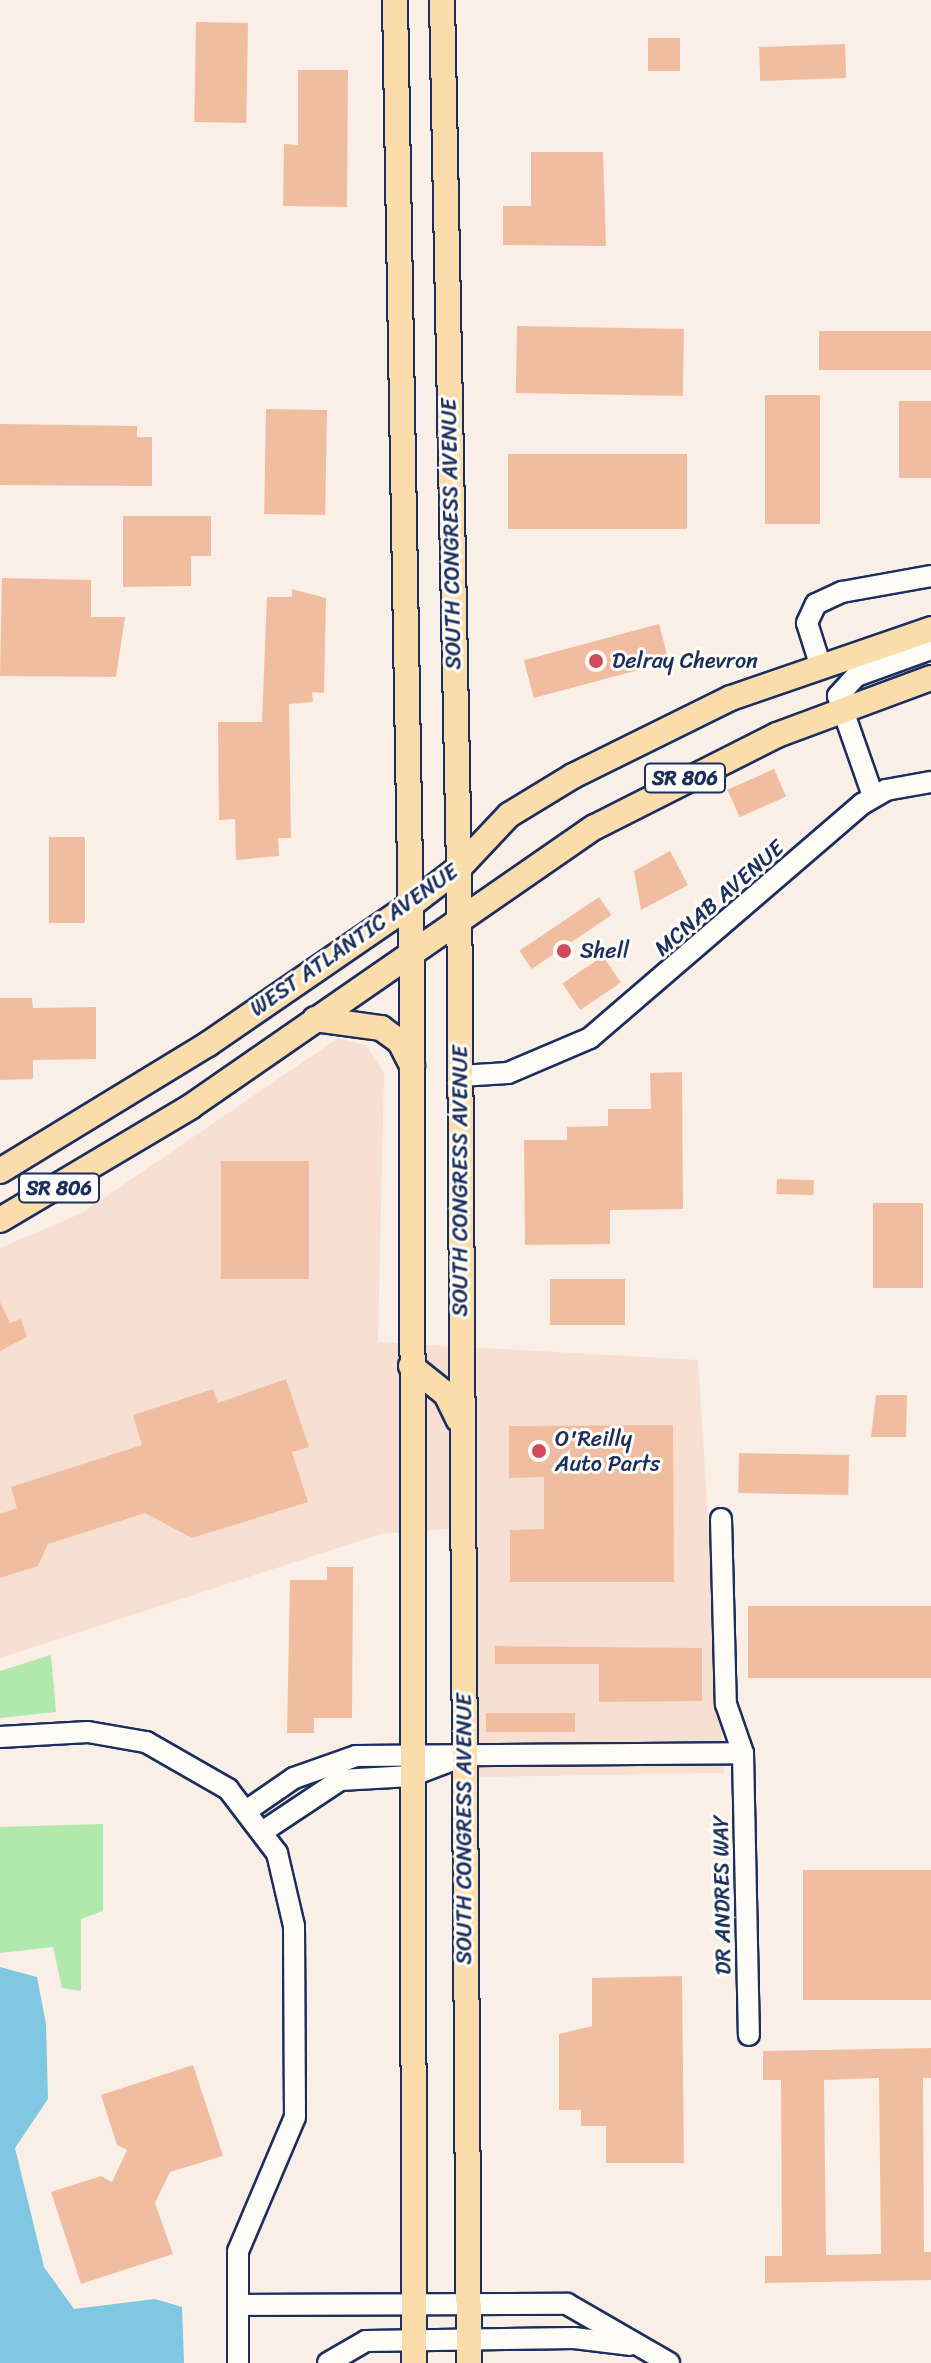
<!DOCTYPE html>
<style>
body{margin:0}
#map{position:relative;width:931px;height:2363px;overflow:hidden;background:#faefe6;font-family:Sriracha,sans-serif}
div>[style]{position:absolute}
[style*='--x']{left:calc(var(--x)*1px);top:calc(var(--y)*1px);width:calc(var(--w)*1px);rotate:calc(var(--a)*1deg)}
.built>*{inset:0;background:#f7e0d1}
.green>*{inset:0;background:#b1e9ad}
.water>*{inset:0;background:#80c7e1}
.building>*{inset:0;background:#f0bda1;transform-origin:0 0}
.roads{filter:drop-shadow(2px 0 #1b2f5e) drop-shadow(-2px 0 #1b2f5e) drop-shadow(0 2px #1b2f5e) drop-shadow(0 -2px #1b2f5e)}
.minor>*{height:20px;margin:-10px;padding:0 10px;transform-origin:10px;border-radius:10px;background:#fdfcf7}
.major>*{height:24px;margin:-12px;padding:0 12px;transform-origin:12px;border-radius:12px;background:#fbddab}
.dots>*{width:22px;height:22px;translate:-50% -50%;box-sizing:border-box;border:4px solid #fdfcf7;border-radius:50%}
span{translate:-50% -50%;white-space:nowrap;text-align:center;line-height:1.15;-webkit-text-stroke:6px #fdfcf7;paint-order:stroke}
.shield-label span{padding:2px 6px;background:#fdfcf7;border:2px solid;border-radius:6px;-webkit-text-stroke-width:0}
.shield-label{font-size:20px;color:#1b2f5e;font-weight:700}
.street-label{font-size:22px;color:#1b2f5e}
.poi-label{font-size:22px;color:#1b2f5e}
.left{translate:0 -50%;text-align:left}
</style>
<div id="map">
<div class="built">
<i style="clip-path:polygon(338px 1038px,366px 1045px,384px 1073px,378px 1342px,698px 1360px,724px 1773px,477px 1777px,474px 1527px,381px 1534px,0 1658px,0 1248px,82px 1213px)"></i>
</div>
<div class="green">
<i style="clip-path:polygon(51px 1655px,56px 1712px,0 1718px,0 1671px)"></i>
<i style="clip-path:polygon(103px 1824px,103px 1911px,81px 1919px,81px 1991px,62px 1988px,53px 1947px,0 1953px,0 1827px)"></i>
</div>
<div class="water">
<i style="clip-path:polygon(0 1967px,37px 1977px,46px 2024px,48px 2099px,15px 2148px,44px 2267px,74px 2309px,155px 2299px,182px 2307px,184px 2363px,0 2363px)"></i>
</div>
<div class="building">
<i style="left:196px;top:22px;width:52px;height:100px;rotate:1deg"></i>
<i style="left:648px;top:38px;width:32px;height:33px"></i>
<i style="left:845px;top:44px;width:34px;height:86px;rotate:88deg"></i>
<i style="clip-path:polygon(298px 70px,348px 70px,347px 207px,283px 206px,284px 144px,298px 145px)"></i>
<i style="clip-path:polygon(531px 152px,603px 152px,606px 246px,503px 245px,503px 206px,531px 206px)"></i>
<i style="left:517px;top:326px;width:167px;height:67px;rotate:1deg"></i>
<i style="left:931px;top:331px;width:39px;height:112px;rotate:90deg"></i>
<i style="left:820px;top:395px;width:129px;height:55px;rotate:90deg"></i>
<i style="left:899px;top:401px;width:32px;height:77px"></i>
<i style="left:327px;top:410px;width:105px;height:61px;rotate:91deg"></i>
<i style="clip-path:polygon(0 424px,137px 426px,137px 437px,152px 437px,152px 486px,0 485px)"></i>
<i style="left:508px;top:454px;width:179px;height:75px"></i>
<i style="clip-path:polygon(123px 516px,211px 516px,211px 556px,191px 556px,191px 586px,123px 587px)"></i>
<i style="clip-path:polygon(2px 578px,91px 580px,91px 617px,125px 617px,116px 677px,0 676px)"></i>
<i style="clip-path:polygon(292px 589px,326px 598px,324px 693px,312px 692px,313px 702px,289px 704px,291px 838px,278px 838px,279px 856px,236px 860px,235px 819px,219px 820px,218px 722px,262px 722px,267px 597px,292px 597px)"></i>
<i style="left:659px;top:624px;width:39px;height:140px;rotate:75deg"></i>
<i style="left:774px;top:769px;width:30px;height:51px;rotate:66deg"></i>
<i style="left:49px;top:837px;width:36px;height:86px"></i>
<i style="clip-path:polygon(670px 851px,688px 885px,641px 910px,634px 871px)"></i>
<i style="left:599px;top:897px;width:22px;height:96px;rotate:56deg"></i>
<i style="left:603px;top:956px;width:32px;height:49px;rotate:56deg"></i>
<i style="clip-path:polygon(0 998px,32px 998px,33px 1008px,96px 1007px,96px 1059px,33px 1060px,33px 1079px,0 1080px)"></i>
<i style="clip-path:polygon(682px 1072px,683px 1209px,610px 1210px,610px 1244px,525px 1245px,524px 1140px,567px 1140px,567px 1127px,608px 1126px,608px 1109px,651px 1109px,650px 1073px)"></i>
<i style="left:221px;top:1161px;width:88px;height:118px"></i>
<i style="left:777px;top:1179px;width:37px;height:15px;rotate:2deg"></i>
<i style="left:873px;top:1203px;width:50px;height:85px"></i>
<i style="left:550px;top:1279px;width:75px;height:46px"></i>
<i style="clip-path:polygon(0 1302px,10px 1323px,21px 1319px,27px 1337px,0 1351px)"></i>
<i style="clip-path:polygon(286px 1379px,309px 1447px,292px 1452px,308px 1502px,192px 1538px,145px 1513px,48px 1544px,38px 1566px,0 1578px,0 1514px,17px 1508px,11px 1487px,142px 1445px,133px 1415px,213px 1389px,218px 1403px)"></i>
<i style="clip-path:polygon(876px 1395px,907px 1395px,906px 1437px,871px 1437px)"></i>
<i style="clip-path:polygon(673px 1425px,674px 1582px,510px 1582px,510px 1530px,544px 1529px,544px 1477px,509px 1478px,509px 1426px)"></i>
<i style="left:739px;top:1453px;width:110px;height:40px;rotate:1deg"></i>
<i style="clip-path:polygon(327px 1567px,353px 1567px,352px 1718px,314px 1718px,314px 1733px,287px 1733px,290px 1580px,327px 1580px)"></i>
<i style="left:931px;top:1606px;width:72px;height:183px;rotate:90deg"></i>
<i style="clip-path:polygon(495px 1646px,702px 1648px,702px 1701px,599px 1702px,599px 1664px,495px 1664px)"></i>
<i style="left:486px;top:1713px;width:89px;height:19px"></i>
<i style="left:931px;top:1870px;width:130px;height:128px;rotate:90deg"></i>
<i style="clip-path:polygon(682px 1976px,684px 2163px,606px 2163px,606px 2126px,581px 2126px,581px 2110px,559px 2110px,559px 2034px,592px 2026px,592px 1978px)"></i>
<i style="clip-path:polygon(evenodd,931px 2048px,931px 2078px,923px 2078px,924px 2252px,931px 2252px,931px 2280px,765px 2283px,765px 2256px,782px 2256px,781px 2080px,763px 2080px,763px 2051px,931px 2048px,879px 2078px,881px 2254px,826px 2255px,824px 2080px,879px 2078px)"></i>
<i style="clip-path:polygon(193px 2065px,223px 2156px,170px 2172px,155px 2203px,173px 2254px,81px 2284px,51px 2192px,101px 2176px,112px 2182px,127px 2150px,117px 2145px,101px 2095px)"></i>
</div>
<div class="roads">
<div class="minor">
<i style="--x:820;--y:664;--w:43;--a:-107.6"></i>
<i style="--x:807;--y:623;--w:21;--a:-65"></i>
<i style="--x:816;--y:604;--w:29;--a:-25"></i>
<i style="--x:842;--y:592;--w:90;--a:-10.2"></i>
<i style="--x:873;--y:796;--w:106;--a:-109.3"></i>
<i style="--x:838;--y:696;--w:27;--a:-48"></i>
<i style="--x:856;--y:676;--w:80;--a:-19.8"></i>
<i style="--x:460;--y:1076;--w:48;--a:-3.6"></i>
<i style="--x:508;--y:1073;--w:89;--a:-23.1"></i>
<i style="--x:590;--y:1038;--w:359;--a:-40.7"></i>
<i style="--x:862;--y:804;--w:28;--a:-30"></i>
<i style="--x:886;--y:790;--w:46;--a:-10.1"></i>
<i style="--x:721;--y:1519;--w:185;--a:88.5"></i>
<i style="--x:726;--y:1704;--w:52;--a:70.9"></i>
<i style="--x:743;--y:1753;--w:282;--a:88.8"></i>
<i style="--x:0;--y:1737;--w:88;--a:-3.3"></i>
<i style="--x:88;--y:1732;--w:59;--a:9.8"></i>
<i style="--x:146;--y:1742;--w:95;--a:29.8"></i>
<i style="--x:228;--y:1789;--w:81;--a:52.6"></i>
<i style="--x:277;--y:1853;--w:75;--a:76.9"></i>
<i style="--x:294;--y:1926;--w:191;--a:89.7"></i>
<i style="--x:295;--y:2117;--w:146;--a:113"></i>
<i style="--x:238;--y:2251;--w:112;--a:90"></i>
<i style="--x:249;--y:1809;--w:55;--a:-34.6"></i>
<i style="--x:294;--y:1778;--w:66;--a:-19.5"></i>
<i style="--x:356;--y:1756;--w:387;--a:-0.4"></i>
<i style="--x:265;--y:1830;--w:90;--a:-33.7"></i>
<i style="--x:340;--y:1780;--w:71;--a:-3.2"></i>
<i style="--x:411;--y:1776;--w:45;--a:-20.9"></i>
<i style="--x:238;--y:2305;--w:329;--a:-0.2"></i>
<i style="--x:567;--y:2304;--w:118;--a:30"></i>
<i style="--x:328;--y:2363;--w:44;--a:-30.1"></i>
<i style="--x:366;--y:2341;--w:208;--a:-0.8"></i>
<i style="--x:574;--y:2338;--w:56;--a:7.1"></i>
</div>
<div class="major">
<i style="--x:395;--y:0;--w:988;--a:89.01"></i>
<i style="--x:412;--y:988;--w:1375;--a:89.92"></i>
<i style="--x:442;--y:0;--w:868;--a:88.88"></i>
<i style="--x:459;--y:868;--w:1495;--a:89.62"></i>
<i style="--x:315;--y:1019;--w:67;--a:7.8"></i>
<i style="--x:381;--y:1028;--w:24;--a:36"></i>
<i style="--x:400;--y:1042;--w:27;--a:63"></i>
<i style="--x:0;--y:1171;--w:244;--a:-31.4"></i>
<i style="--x:208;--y:1044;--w:247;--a:-34.5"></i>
<i style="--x:412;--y:904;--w:59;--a:-37.5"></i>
<i style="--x:459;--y:868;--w:73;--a:-46.7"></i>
<i style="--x:509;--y:815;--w:75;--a:-31.4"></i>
<i style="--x:573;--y:776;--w:176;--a:-26.3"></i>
<i style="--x:731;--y:698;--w:212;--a:-19"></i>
<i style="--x:0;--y:1220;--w:221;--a:-30.7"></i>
<i style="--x:190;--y:1107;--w:492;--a:-34.7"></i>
<i style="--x:595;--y:827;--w:204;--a:-26.8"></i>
<i style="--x:777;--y:735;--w:164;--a:-20.3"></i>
<i style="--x:411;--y:1366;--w:45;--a:38.7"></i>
<i style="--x:446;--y:1394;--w:28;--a:64"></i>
</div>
</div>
<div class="dots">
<i style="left:596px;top:661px;background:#d1495b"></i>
<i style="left:564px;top:951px;background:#d1495b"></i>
<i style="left:539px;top:1451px;background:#d1495b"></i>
</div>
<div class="shield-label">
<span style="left:685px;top:778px">SR 806</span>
<span style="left:59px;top:1188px">SR 806</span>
</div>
<div class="street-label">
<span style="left:451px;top:534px;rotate:-91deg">SOUTH CONGRESS AVENUE</span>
<span style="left:719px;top:898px;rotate:-41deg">MCNAB AVENUE</span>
<span style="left:354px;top:940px;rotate:-35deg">WEST ATLANTIC AVENUE</span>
<span style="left:460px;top:1181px;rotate:-90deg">SOUTH CONGRESS AVENUE</span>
<span style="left:464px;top:1829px;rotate:-90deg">SOUTH CONGRESS AVENUE</span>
<span style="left:722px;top:1895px;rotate:-91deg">DR ANDRES WAY</span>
</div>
<div class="poi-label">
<span class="left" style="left:612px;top:661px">Delray Chevron</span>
<span class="left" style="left:580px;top:951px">Shell</span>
<span class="left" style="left:555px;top:1451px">O'Reilly<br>Auto Parts</span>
</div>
</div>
